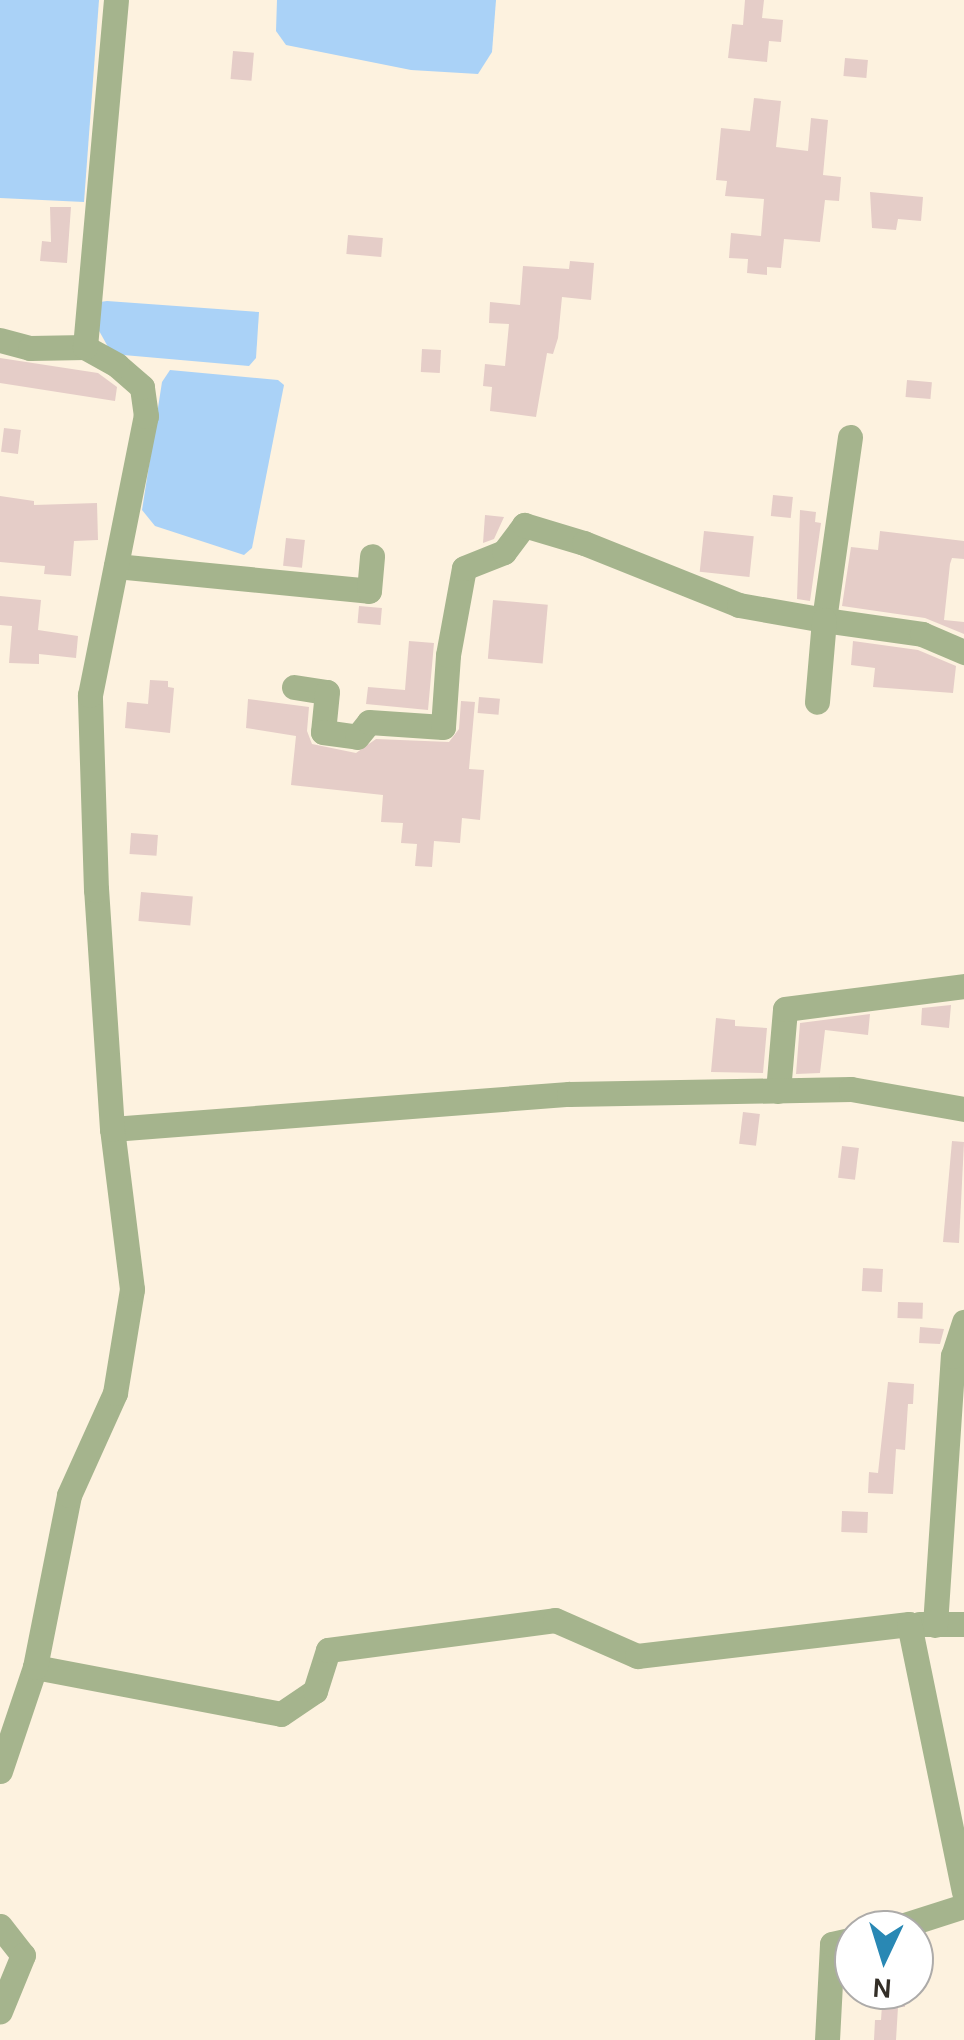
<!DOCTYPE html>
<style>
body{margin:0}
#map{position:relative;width:964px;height:2040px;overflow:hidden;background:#fdf2df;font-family:Karla,sans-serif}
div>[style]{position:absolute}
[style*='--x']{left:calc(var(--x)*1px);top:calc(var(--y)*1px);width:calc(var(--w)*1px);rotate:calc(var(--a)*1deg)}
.water>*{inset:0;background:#aad2f7}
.building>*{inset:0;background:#e5cdc8;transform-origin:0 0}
.minor>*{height:25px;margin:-12.5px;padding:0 12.5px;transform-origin:12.5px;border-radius:12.5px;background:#a5b48d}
span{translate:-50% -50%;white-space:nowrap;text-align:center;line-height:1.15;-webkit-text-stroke:9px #fff;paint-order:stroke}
.north{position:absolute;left:834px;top:1910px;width:100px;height:100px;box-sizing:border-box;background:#fff;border:2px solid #adaba9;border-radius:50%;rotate:184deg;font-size:28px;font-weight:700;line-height:40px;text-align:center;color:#332e27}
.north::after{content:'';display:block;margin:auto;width:35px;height:45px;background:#2988b4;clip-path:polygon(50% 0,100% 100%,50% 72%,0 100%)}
</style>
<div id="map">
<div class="water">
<i style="clip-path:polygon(0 0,99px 0,84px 202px,0 198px)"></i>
<i style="clip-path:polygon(277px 0,496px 0,492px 52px,478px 74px,411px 70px,286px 45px,276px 31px)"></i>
<i style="clip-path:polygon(107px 301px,259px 312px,256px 358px,249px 366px,112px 354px,98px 329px,100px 302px)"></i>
<i style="clip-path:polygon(170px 370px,278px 380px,284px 385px,252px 548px,244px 555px,155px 526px,142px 510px,162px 382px)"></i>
</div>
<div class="building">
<i style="clip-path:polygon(745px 0,764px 0,762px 18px,783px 20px,781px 42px,769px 41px,767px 62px,728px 58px,732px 24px,743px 25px)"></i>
<i style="left:233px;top:51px;width:21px;height:28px;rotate:5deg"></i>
<i style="left:845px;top:58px;width:23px;height:18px;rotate:5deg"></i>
<i style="clip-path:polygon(754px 98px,781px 101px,776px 147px,808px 151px,811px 118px,828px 120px,823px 175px,841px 177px,839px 201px,825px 200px,820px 242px,784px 239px,781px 268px,767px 267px,767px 275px,747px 273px,748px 259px,729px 258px,731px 233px,761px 236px,764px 199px,725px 196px,727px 181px,716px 180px,721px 128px,750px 131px)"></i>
<i style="clip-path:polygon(870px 192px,923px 197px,921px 221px,898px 219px,896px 230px,872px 228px)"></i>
<i style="clip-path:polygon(50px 207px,71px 207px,67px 263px,40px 261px,42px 241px,51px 242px)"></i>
<i style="left:348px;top:235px;width:35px;height:19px;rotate:5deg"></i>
<i style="clip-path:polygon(570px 261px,594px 263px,591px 300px,562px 297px,558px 338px,553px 354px,547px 353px,536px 417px,490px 411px,492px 387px,483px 386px,485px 364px,505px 366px,509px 324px,489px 323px,490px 302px,520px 305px,523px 266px,569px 269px)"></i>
<i style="left:422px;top:349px;width:19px;height:23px;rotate:3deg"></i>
<i style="clip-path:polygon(0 358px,98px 373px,117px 387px,115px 401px,0 383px)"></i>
<i style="left:907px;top:380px;width:25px;height:17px;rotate:5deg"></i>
<i style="left:4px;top:428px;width:17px;height:24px;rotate:7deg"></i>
<i style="left:773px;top:495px;width:20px;height:21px;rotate:6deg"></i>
<i style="clip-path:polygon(0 496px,34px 501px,34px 505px,97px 503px,98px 540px,74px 541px,71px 576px,44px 574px,45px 566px,0 562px)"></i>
<i style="clip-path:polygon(800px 510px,816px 512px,815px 522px,821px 523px,810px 601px,797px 599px)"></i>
<i style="clip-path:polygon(485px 515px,504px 517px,494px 539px,483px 543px)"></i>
<i style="left:704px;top:531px;width:50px;height:41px;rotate:6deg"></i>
<i style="clip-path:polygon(880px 531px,964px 541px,964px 559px,952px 558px,950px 564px,944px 620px,964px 622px,964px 634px,925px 618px,842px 606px,851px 547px,878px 550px)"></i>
<i style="left:286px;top:538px;width:19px;height:28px;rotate:6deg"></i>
<i style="clip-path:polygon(0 596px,41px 600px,38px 630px,78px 636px,76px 658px,39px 654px,39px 664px,9px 663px,12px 626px,0 625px)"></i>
<i style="left:493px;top:600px;width:55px;height:59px;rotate:5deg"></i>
<i style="left:359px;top:606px;width:23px;height:17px;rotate:5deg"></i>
<i style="clip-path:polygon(409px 641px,434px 643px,428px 710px,366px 704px,368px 687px,405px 690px)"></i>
<i style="clip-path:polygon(853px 641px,918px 650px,956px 666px,953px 693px,873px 687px,875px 668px,851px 665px)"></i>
<i style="clip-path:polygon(150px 680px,168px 681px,168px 687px,174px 688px,170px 733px,125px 728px,127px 702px,148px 704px)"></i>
<i style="left:479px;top:697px;width:21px;height:16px;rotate:5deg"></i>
<i style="clip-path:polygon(248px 699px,309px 707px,307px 731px,312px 744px,356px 753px,376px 739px,449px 742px,459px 729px,461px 701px,475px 702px,469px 769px,484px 770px,480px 820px,462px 818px,460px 843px,434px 841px,432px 867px,415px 866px,417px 844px,401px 843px,403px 823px,381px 822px,383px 795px,291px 785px,296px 736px,246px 728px)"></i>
<i style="left:131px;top:833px;width:27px;height:21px;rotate:4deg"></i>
<i style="left:141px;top:892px;width:52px;height:29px;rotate:5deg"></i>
<i style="clip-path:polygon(951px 1005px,949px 1028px,921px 1025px,922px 1008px)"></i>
<i style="clip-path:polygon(870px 1014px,868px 1035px,825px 1030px,820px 1073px,796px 1074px,800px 1023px)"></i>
<i style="clip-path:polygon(716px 1018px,735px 1020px,735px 1026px,767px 1028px,763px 1073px,711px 1072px)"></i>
<i style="left:743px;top:1112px;width:17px;height:32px;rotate:7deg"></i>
<i style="clip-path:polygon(952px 1141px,964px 1142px,959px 1243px,943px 1242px)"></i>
<i style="left:842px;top:1146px;width:17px;height:32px;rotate:7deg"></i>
<i style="left:863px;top:1268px;width:20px;height:23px;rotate:3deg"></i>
<i style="left:898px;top:1302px;width:25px;height:16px;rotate:2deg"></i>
<i style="clip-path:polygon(920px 1327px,944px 1329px,940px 1344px,919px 1343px)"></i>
<i style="clip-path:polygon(888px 1382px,914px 1384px,913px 1404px,908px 1404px,905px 1450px,896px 1449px,893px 1494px,868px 1493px,869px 1472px,878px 1473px)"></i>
<i style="left:842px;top:1511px;width:26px;height:21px;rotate:2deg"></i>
<i style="clip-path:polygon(883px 1990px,906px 1990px,905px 2007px,898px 2007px,896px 2040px,874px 2040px,875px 2020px,881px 2020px)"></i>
</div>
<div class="minor">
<i style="--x:0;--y:340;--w:31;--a:15"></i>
<i style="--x:30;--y:348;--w:55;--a:-1"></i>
<i style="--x:850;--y:437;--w:185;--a:98.1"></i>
<i style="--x:824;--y:620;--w:99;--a:8.1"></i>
<i style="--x:922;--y:634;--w:46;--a:23.2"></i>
<i style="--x:116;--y:566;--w:254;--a:5.6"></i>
<i style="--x:369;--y:591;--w:35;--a:-85"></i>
<i style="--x:294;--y:687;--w:33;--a:9"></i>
<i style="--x:327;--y:692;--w:40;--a:95.7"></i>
<i style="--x:323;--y:732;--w:34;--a:8"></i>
<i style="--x:357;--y:737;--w:19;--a:-51"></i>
<i style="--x:369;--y:722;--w:74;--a:3.9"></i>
<i style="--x:443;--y:727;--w:72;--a:-86"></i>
<i style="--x:448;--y:655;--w:88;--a:-79.6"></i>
<i style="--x:464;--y:568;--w:43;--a:-21.8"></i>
<i style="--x:504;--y:552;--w:34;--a:-53"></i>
<i style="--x:524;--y:525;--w:63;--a:16.7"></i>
<i style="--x:584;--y:543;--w:167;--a:21.8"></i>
<i style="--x:739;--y:605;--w:86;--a:10"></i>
<i style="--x:824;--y:620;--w:82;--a:94.9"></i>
<i style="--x:778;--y:1091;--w:82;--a:-85.1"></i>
<i style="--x:785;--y:1009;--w:180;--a:-7.3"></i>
<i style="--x:112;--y:1129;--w:458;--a:-4.4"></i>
<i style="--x:569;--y:1094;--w:282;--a:-1"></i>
<i style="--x:851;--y:1089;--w:115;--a:10"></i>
<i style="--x:919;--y:1624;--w:45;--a:0"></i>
<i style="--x:935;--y:1625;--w:270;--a:-86.2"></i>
<i style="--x:953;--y:1356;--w:36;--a:-72"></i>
<i style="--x:35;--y:1667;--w:250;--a:10.8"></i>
<i style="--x:281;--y:1714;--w:41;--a:-34.1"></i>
<i style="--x:315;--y:1691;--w:43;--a:-72.4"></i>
<i style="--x:328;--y:1650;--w:229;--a:-7.5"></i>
<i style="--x:555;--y:1620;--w:90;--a:23.7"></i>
<i style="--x:637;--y:1656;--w:274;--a:-6.7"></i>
<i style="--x:909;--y:1624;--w:273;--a:78.4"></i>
<i style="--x:0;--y:1771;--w:110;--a:-71.4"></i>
<i style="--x:35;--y:1667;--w:175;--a:-78.8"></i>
<i style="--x:69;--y:1495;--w:112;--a:-65.7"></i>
<i style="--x:115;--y:1393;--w:105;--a:-80.7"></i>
<i style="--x:132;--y:1289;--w:161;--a:-97.1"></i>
<i style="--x:112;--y:1129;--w:240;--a:-93.8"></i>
<i style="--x:96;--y:890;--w:195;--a:-91.8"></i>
<i style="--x:90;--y:695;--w:285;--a:-78.7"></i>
<i style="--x:146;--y:416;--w:29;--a:-98"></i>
<i style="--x:142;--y:387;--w:33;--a:-139"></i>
<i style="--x:117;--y:365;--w:37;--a:-151"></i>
<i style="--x:85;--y:347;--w:348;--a:-84.9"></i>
<i style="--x:0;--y:1926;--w:37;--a:52"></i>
<i style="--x:23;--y:1955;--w:61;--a:112.3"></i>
<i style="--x:889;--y:1930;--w:79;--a:-17.7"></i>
<i style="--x:827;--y:2040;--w:96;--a:-87"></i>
<i style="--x:832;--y:1944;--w:23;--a:-13"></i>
</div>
<div class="north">N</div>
</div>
